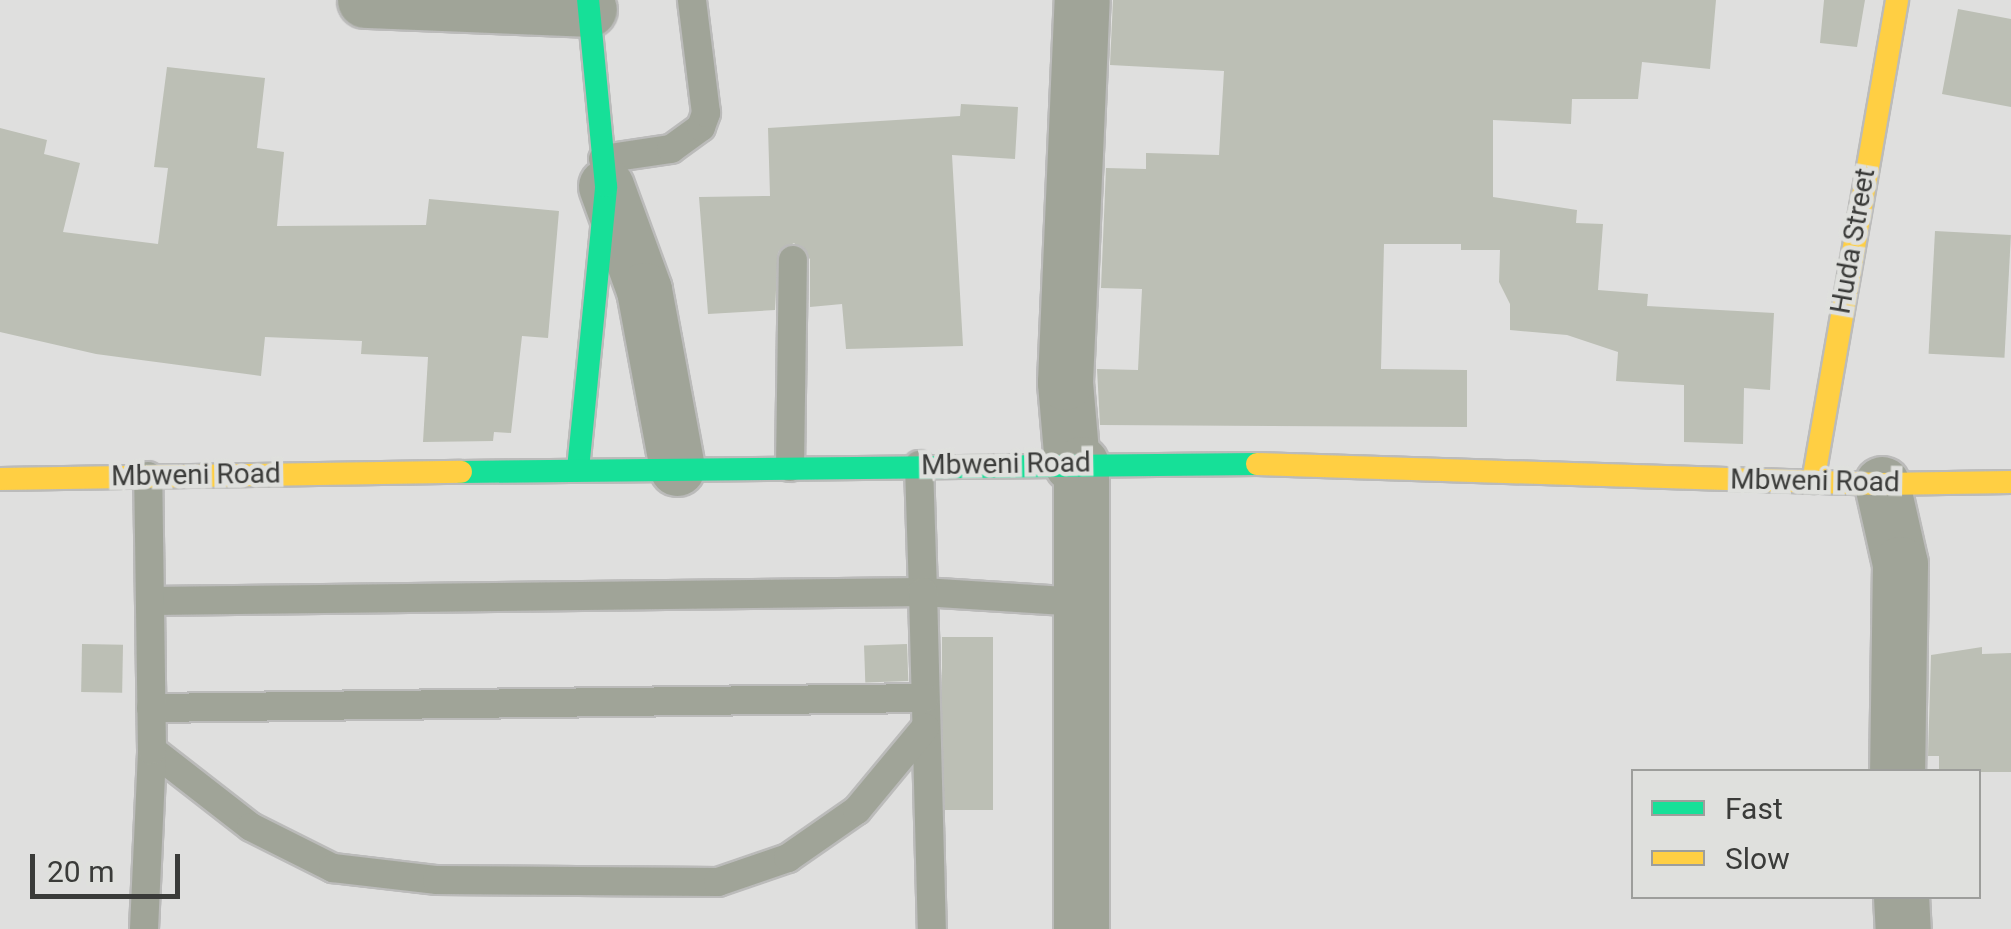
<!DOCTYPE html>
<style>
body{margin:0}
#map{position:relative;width:2011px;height:929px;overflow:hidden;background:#dfdfde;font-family:Roboto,sans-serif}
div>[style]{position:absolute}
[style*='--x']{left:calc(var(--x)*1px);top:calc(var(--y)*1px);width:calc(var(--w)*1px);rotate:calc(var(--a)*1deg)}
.building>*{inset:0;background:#bcbfb5;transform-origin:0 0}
.roads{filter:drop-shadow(2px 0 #bbbbba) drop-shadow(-2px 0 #bbbbba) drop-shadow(0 2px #bbbbba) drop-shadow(0 -2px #bbbbba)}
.lane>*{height:28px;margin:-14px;padding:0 14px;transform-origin:14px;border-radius:14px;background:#a0a498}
.street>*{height:55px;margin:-27.5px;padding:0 27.5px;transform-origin:27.5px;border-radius:27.5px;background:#a0a498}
.fast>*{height:22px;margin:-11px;padding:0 11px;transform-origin:11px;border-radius:11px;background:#16e098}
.slow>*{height:22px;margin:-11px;padding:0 11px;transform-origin:11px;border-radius:11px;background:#ffcf43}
span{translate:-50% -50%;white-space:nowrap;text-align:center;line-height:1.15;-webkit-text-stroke:9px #dfe0dd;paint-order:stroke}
.street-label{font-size:28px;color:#3a3b39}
.legend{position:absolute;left:1631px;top:769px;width:350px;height:130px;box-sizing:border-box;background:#dfe0dd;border:2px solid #9d9e9b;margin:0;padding:12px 18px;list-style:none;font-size:30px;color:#3a3b39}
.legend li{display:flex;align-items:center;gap:20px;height:50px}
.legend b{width:50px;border:2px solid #9d9e9b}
.scale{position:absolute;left:30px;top:854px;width:150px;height:45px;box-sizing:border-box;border:5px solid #3a3b39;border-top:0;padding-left:12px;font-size:30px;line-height:35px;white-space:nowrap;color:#3a3b39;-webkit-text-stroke:8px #dfe0dd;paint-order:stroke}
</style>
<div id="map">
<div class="building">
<i style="clip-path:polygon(1113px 0,1716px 0,1710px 69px,1642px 62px,1638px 99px,1572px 99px,1571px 124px,1493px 120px,1493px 197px,1577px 210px,1576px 223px,1603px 224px,1598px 290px,1648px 294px,1647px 306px,1774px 313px,1770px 390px,1744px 388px,1743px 444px,1684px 442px,1684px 385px,1616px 381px,1618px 352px,1567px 335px,1510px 330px,1510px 304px,1499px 282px,1500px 250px,1461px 250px,1461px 244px,1384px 244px,1381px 369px,1467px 370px,1467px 427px,1100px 425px,1097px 369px,1138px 370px,1142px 289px,1101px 288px,1106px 168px,1146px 169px,1146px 153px,1219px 155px,1224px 71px,1110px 65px)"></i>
<i style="clip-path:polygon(1824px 0,1865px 0,1857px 47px,1820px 43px)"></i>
<i style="clip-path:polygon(1958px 9px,2011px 19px,2011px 107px,1942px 94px)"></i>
<i style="clip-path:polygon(167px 67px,265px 78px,257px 148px,284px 152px,277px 226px,426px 225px,429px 199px,559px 211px,548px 338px,522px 336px,511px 433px,494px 432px,493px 441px,423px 442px,428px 357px,361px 354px,362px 341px,265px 337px,261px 376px,96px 354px,0 332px,0 128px,47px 140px,44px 154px,80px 163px,63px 232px,158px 244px,168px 168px,154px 167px)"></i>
<i style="clip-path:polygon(961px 104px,1018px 107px,1015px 159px,952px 155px,963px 346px,846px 349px,842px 304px,810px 307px,810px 259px,794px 243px,778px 252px,775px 310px,708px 314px,699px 197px,770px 196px,768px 128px,960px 116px)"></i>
<i style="left:1935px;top:231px;width:76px;height:123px;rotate:3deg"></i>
<i style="left:942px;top:637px;width:51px;height:173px"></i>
<i style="left:82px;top:644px;width:41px;height:48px;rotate:1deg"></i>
<i style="left:907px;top:644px;width:37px;height:43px;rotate:88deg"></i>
<i style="clip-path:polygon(1982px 647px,1982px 654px,2011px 653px,2011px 772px,1939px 772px,1939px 756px,1928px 756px,1931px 655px)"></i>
</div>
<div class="roads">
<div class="lane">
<i style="--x:603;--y:159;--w:69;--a:-8.4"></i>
<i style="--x:671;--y:149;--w:37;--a:-36"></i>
<i style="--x:701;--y:127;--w:15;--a:-70"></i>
<i style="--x:706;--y:113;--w:114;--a:-97.1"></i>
<i style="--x:919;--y:465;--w:127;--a:88.2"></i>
<i style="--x:923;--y:592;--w:158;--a:3.6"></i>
<i style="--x:790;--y:467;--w:207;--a:-89.2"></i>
<i style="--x:150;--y:601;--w:773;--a:-0.67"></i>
<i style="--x:923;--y:592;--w:337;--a:88.5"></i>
<i style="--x:151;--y:708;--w:774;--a:-0.74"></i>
<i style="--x:152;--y:750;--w:125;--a:37.9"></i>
<i style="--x:251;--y:827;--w:92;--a:26.6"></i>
<i style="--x:333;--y:868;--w:105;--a:6.6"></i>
<i style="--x:437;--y:880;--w:281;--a:0.4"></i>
<i style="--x:718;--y:882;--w:74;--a:-18.9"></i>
<i style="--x:788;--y:858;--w:84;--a:-34.8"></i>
<i style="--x:857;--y:810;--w:107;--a:-50.3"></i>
<i style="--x:144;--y:929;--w:179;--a:-87.4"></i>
<i style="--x:152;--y:750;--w:274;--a:-90.8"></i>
</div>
<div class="street">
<i style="--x:365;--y:0;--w:224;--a:2.3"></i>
<i style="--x:606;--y:186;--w:111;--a:69.9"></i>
<i style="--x:644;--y:290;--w:181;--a:79.5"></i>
<i style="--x:1072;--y:464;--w:82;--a:-94.9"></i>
<i style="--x:1065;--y:382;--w:382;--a:-87.5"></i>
<i style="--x:1081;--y:464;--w:465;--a:90"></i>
<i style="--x:1882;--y:484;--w:82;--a:77.3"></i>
<i style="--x:1900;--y:564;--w:208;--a:90.8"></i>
<i style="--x:1901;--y:896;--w:33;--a:87"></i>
</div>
<div class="fast">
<i style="--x:578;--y:469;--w:284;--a:-84.3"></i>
<i style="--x:606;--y:186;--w:187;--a:-95.5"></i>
<i style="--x:461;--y:472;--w:796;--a:-0.58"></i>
</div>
<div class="slow">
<i style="--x:1257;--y:464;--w:625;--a:1.83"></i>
<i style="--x:1882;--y:484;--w:129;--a:-0.9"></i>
<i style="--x:0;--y:479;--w:461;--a:-0.9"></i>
<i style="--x:1813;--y:482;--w:489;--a:-80.1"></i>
</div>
</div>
<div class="street-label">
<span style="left:1853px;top:241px;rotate:-80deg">Huda Street</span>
<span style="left:1006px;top:464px;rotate:-1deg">Mbweni Road</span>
<span style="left:196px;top:475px;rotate:-1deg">Mbweni Road</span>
<span style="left:1815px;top:481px;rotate:1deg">Mbweni Road</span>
</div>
<ul class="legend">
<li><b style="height:12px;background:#16e098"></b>Fast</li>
<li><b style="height:12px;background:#ffcf43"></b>Slow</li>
</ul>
<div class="scale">20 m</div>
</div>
